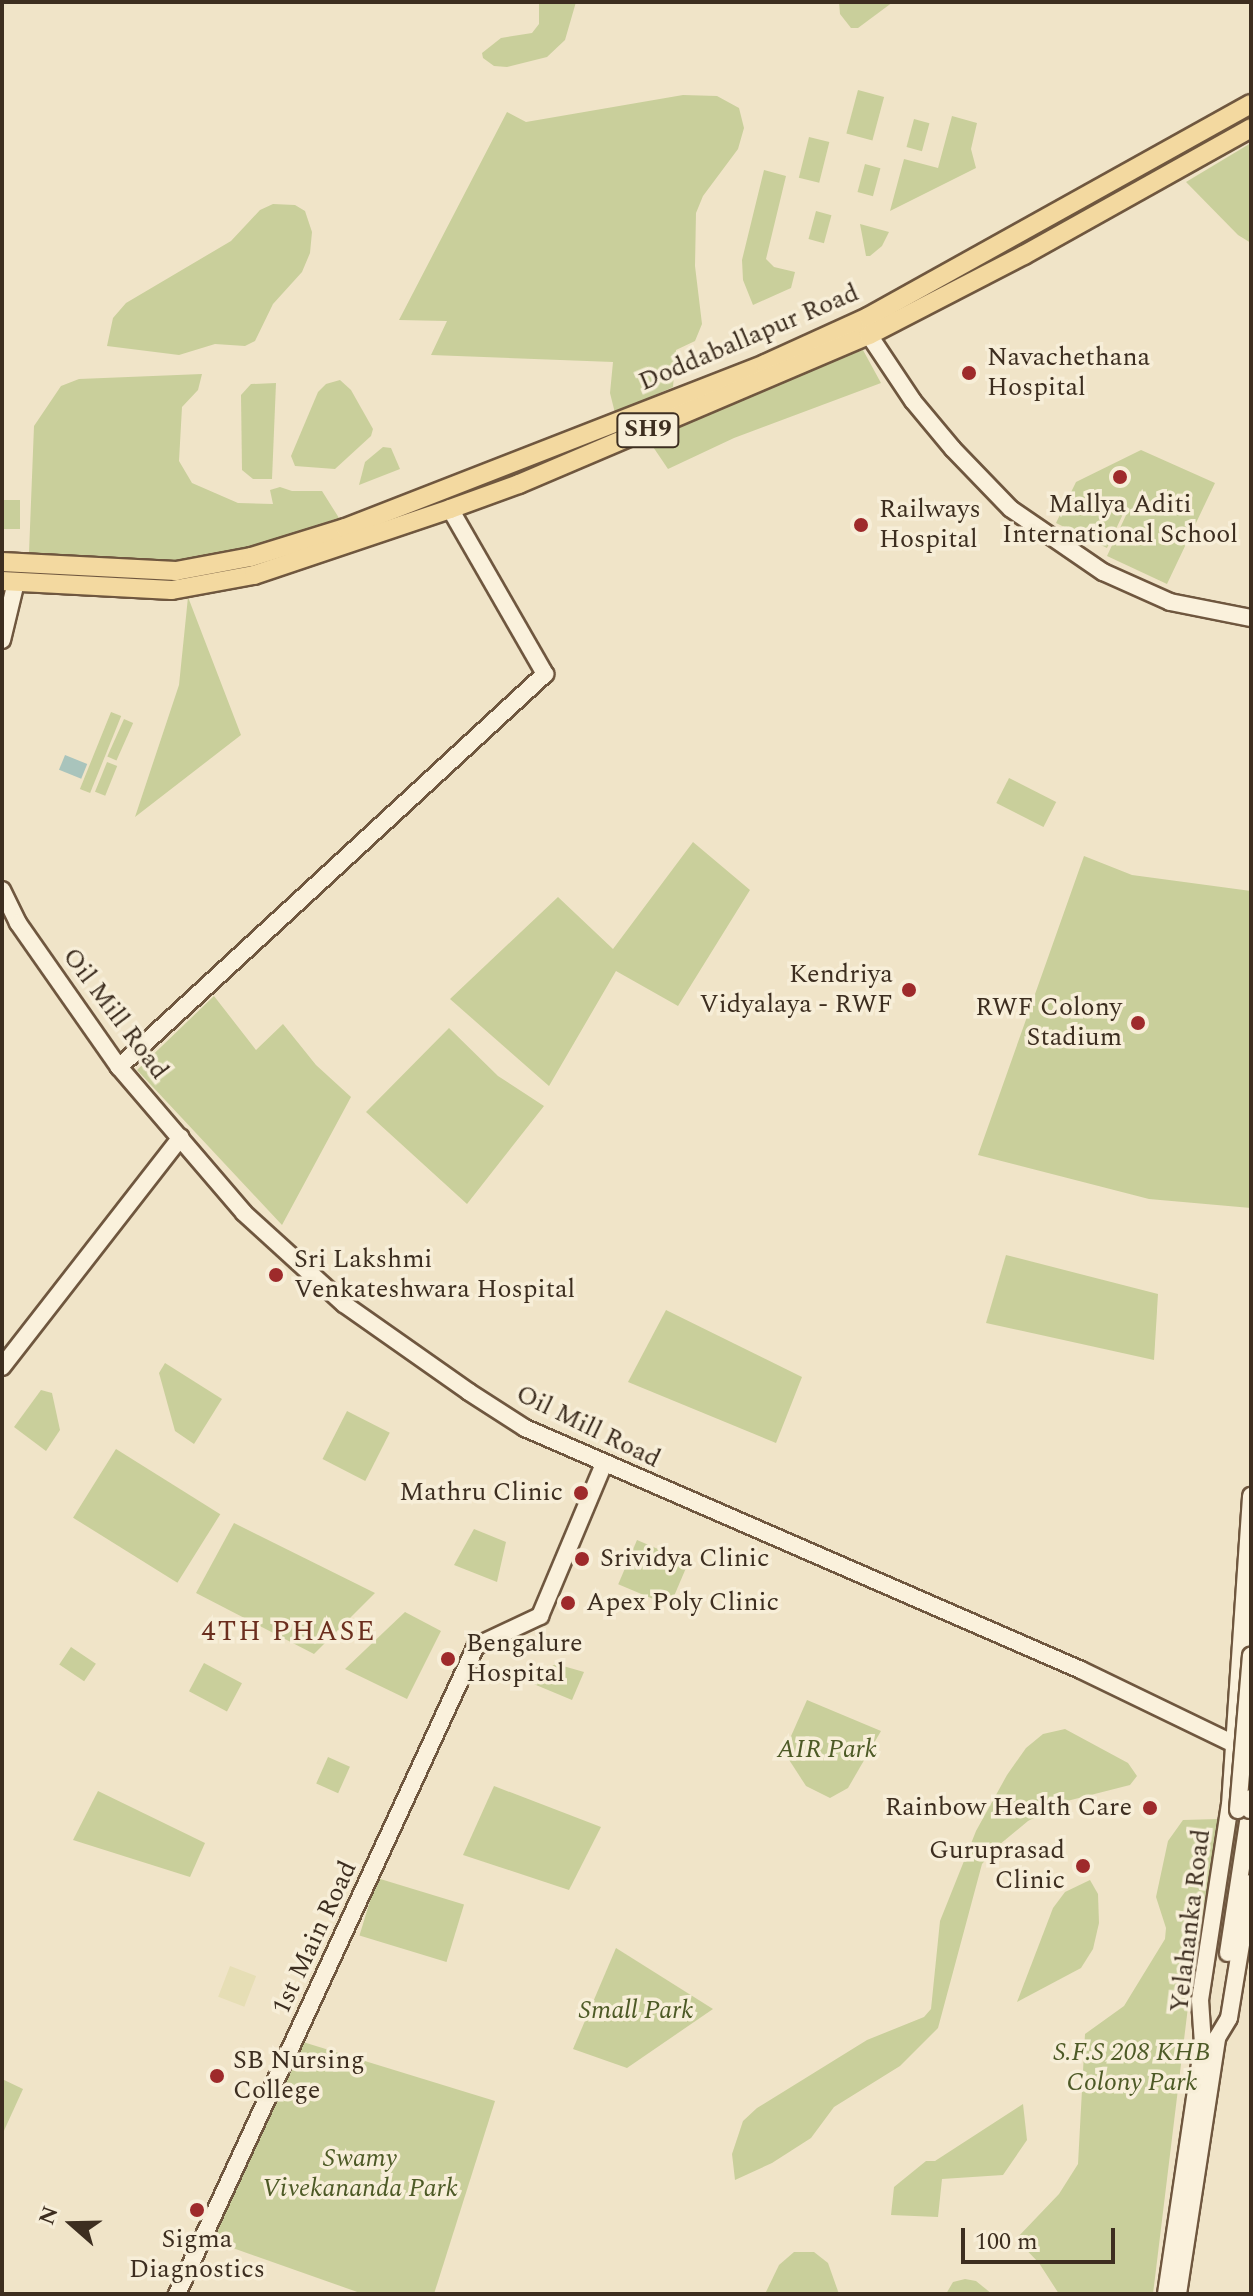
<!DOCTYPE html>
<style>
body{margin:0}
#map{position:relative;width:1253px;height:2296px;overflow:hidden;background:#f0e4c8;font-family:Spectral,serif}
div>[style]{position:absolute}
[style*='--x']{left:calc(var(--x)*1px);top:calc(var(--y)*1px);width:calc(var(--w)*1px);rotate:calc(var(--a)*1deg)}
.farmland>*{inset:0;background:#e6deb5;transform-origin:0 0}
.green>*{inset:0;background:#c9cf9b;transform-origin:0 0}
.water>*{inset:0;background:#a9c4bc;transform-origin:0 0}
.roads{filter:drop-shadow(2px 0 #6f573f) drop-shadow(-2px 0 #6f573f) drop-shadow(0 2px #6f573f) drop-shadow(0 -2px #6f573f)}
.secondary>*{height:16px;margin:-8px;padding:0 8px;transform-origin:8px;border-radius:8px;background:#faf1dc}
.primary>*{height:18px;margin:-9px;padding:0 9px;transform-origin:9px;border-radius:9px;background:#f3d9a0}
.bridges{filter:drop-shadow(2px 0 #6f573f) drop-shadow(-2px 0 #6f573f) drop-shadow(0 2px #6f573f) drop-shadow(0 -2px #6f573f)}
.secondary-bridge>*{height:16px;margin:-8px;padding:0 8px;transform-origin:8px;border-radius:8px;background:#faf1dc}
.dots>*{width:22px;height:22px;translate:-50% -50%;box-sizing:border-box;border:4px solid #f7eed8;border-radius:50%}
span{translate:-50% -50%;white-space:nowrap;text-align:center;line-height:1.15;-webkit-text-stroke:7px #f7eed8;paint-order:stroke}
.shield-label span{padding:2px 6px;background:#f7eed8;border:2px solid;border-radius:6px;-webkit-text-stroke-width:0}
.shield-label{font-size:24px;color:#3d2e20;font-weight:700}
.street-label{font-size:26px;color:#3d2e20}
.poi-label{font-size:26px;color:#3d2e20}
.left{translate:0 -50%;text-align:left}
.right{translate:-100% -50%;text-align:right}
.park-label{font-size:26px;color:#4d5a26;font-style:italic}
.neighbourhood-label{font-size:28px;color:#6b2e1e;letter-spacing:2px}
.frame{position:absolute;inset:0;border:4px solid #3d2e20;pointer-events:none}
.north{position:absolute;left:32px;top:2184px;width:80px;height:80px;-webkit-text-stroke:6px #f7eed8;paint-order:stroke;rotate:290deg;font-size:22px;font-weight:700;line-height:32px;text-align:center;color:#3d2e20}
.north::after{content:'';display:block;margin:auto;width:28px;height:36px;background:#3d2e20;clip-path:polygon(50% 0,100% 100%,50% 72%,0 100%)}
.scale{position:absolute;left:961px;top:2228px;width:154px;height:36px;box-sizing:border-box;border:4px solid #3d2e20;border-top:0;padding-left:10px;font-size:24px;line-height:28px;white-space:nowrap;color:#3d2e20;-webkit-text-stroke:6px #f7eed8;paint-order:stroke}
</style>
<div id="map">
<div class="farmland">
<i style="left:230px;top:1966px;width:28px;height:33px;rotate:21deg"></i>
</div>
<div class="green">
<i style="clip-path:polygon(539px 2px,576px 2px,565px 40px,547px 57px,507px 67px,494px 66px,483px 58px,482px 53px,501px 38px,532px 33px,539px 24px)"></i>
<i style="clip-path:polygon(839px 2px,893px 2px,858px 28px,851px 28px,840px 14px)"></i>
<i style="left:858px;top:90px;width:27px;height:45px;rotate:15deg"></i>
<i style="clip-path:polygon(683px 95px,717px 96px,739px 108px,744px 128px,738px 149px,703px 196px,696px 213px,695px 266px,702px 324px,695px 341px,676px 350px,673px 387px,615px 413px,610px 393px,613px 362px,431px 355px,447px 321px,399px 320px,507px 112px,526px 122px)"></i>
<i style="clip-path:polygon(952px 116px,977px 123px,971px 149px,976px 168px,890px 211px,904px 159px,938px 168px)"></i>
<i style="left:914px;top:119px;width:16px;height:29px;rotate:15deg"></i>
<i style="left:809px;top:137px;width:21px;height:42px;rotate:14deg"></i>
<i style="clip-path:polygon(1251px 143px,1251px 243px,1238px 235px,1186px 182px)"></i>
<i style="left:865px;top:164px;width:16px;height:29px;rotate:15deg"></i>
<i style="clip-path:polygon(764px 170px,786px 176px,766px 259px,774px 267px,795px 272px,791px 288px,753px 305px,743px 280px,742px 260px)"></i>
<i style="clip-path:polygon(273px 204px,295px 205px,305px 211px,312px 232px,310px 253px,302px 272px,273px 304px,255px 341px,245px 346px,215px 344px,179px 355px,107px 346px,113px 318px,126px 303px,231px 241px,260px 210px)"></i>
<i style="left:816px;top:211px;width:16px;height:29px;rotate:15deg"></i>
<i style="clip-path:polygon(860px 224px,889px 232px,882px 246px,870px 256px,866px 256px)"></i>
<i style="clip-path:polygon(863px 350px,881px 383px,734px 438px,668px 469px,641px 429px)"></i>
<i style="clip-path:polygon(202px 374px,198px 390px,182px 407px,179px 461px,192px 483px,238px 503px,273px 504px,270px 490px,280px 487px,292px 491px,322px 491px,339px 518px,246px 548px,174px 561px,29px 553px,34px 426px,61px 386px,79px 379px)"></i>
<i style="clip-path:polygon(340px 380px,351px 390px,373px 429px,371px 436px,335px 469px,295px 466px,291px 456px,318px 392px,326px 384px)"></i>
<i style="clip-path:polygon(276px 383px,272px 479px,253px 479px,242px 470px,241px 395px,251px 384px)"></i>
<i style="clip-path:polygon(383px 447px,391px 448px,400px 469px,359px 485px,365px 462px)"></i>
<i style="clip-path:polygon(1141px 450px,1215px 483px,1167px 584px,1107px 556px,1127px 513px,1124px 512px,1107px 548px,1056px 523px,1076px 482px)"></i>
<i style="left:2px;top:500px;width:18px;height:29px"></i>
<i style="clip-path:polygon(188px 597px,241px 735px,135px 817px,179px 685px)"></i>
<i style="left:111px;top:712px;width:11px;height:83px;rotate:22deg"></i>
<i style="left:124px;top:719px;width:10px;height:41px;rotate:24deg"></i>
<i style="left:107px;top:762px;width:11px;height:32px;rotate:22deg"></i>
<i style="left:1009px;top:778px;width:53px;height:28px;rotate:27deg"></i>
<i style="clip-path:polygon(693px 842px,750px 890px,678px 1006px,616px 971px,549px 1086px,450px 999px,558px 897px,613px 949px)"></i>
<i style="clip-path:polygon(1084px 856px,1132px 875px,1251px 891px,1251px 1208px,1149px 1199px,978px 1155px)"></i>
<i style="clip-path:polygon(214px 996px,256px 1050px,283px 1024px,316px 1065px,351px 1097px,282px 1225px,137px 1070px)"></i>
<i style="clip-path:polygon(449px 1028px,498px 1076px,544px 1106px,467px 1204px,366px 1112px)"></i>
<i style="clip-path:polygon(1006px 1255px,1158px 1294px,1154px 1360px,986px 1323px)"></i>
<i style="clip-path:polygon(666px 1310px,802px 1377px,776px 1443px,628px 1382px)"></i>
<i style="clip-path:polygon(165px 1363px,222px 1399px,194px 1444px,175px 1431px,159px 1373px)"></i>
<i style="clip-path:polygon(41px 1390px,52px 1393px,60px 1430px,46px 1451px,14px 1427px)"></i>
<i style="left:347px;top:1411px;width:48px;height:54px;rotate:27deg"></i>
<i style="left:116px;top:1449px;width:123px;height:81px;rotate:32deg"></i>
<i style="clip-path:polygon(234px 1523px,375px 1593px,314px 1654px,196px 1593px)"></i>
<i style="clip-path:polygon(474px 1529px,506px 1542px,497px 1582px,454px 1565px)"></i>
<i style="left:637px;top:1540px;width:56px;height:48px;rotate:23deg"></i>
<i style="clip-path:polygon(405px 1612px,441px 1631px,407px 1699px,345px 1669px)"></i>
<i style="left:71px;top:1647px;width:30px;height:21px;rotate:34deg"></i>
<i style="left:204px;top:1663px;width:43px;height:32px;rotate:28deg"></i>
<i style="clip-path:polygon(556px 1664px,584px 1672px,572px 1700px,524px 1680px)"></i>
<i style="clip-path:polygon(807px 1700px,881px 1731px,848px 1788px,830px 1798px,806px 1786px,784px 1752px)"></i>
<i style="clip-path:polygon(1065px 1729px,1128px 1763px,1137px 1776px,1130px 1785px,1067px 1801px,1028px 1821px,999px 1845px,982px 1864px,938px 2028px,900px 2066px,834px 2107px,811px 2138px,772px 2163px,735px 2180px,732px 2154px,743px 2121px,757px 2108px,867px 2040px,924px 2017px,931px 2009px,940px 1921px,976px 1831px,1007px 1775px,1026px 1748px,1043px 1734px)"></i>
<i style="left:328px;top:1757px;width:24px;height:29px;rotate:24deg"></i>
<i style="clip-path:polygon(494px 1786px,601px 1827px,569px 1890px,463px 1855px)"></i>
<i style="clip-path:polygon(98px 1791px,205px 1843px,190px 1877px,73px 1840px)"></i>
<i style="clip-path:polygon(1218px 1819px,1188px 2007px,1153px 2294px,1059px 2294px,1039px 2263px,1016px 2239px,1059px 2194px,1078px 2164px,1085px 2034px,1124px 2006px,1165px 1939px,1166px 1928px,1156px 1897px,1168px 1841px,1183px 1820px)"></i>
<i style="left:377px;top:1878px;width:91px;height:60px;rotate:17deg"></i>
<i style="clip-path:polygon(1090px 1880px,1098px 1894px,1099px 1923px,1093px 1949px,1081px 1968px,1017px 2002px,1053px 1908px,1065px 1892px)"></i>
<i style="clip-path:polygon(616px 1948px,713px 2009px,627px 2068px,573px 2049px)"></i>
<i style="clip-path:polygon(303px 2042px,495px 2101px,434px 2294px,363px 2294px,213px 2241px)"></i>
<i style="clip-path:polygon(2px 2079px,23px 2089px,2px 2135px)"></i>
<i style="clip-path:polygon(1023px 2104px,1027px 2140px,1003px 2175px,942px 2179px,938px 2217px,891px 2215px,894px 2187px,926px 2161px,935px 2161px)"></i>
<i style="clip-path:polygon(794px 2252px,814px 2252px,828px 2263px,839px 2294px,765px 2294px,779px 2265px)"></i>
<i style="clip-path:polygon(965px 2279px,976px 2281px,992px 2294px,946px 2294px,953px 2282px)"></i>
</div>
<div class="water">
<i style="left:65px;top:755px;width:24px;height:16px;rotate:22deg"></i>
</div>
<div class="roads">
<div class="secondary">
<i style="--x:869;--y:335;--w:79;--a:56.3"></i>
<i style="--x:913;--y:401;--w:62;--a:50.2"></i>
<i style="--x:953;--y:449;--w:83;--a:46"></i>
<i style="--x:1011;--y:509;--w:112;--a:34.4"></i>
<i style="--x:1103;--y:572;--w:73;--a:24.1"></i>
<i style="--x:1170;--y:602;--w:83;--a:11.2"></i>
<i style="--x:2;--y:640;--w:60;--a:-76.4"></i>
<i style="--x:2;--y:890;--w:37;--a:64"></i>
<i style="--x:18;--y:923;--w:176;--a:55"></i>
<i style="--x:119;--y:1067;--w:192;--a:49.4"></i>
<i style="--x:244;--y:1213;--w:135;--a:42.3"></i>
<i style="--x:344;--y:1304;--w:153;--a:35.1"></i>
<i style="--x:469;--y:1392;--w:67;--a:32.7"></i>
<i style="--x:525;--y:1428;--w:606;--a:23.52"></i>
<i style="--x:1081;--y:1670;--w:170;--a:25.8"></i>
<i style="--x:1234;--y:1744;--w:17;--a:7"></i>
<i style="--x:119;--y:1067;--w:580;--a:-42.69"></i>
<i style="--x:545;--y:674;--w:190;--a:-119.9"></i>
<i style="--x:2;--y:1367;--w:291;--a:-52.1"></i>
<i style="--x:1228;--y:1953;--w:145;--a:-81.3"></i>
<i style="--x:177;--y:2294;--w:714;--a:-65.23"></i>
<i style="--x:476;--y:1646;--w:71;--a:-25.1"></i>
<i style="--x:540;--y:1616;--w:165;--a:-67.2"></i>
<i style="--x:1166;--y:2294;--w:253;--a:-81.6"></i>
<i style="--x:1203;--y:2044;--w:44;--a:-93.9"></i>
<i style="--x:1200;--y:2000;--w:197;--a:-81.3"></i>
<i style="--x:1230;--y:1805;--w:310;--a:-86.1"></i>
<i style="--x:1178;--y:2294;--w:259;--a:-81.3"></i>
<i style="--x:1217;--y:2038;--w:23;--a:-59"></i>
<i style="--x:1229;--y:2018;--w:137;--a:-80.7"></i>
</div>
<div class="primary">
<i style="--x:2;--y:562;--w:174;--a:3"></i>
<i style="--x:176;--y:571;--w:76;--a:-10.6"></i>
<i style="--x:251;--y:557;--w:98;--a:-17.1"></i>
<i style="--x:345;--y:528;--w:451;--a:-21.3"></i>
<i style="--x:765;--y:364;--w:113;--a:-24.5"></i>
<i style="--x:868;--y:317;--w:438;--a:-29.1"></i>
<i style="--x:2;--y:581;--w:170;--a:3"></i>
<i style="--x:172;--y:590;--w:83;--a:-10.4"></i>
<i style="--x:254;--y:575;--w:207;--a:-18.6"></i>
<i style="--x:450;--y:509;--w:73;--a:-19.9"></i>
<i style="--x:519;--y:484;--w:380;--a:-23.1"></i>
<i style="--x:869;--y:335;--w:174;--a:-27.3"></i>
<i style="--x:1024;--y:255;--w:260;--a:-29.2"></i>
</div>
</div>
<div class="bridges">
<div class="secondary-bridge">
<i style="--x:1238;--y:1810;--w:155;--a:-85.2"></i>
<i style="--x:1250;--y:1810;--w:12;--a:-85"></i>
</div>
</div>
<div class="dots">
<i style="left:969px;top:373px;background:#9e2a2b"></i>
<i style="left:1120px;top:477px;background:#9e2a2b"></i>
<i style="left:861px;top:525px;background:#9e2a2b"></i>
<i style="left:909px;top:990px;background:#9e2a2b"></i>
<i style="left:1138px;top:1023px;background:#9e2a2b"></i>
<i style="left:276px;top:1275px;background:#9e2a2b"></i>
<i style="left:581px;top:1493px;background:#9e2a2b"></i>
<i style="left:582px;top:1559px;background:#9e2a2b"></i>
<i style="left:568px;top:1603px;background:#9e2a2b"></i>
<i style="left:448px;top:1659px;background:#9e2a2b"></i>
<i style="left:1150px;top:1808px;background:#9e2a2b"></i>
<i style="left:1083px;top:1866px;background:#9e2a2b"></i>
<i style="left:217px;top:2076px;background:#9e2a2b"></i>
<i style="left:197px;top:2210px;background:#9e2a2b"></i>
</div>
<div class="shield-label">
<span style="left:648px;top:430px">SH9</span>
</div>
<div class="street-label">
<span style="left:749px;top:338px;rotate:-23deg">Doddaballapur Road</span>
<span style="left:115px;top:1014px;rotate:53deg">Oil Mill Road</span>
<span style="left:588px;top:1427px;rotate:26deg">Oil Mill Road</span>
<span style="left:1191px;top:1921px;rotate:-83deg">Yelahanka Road</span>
<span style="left:315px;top:1938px;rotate:-65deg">1st Main Road</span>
</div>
<div class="poi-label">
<span class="left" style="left:987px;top:373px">Navachethana<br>Hospital</span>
<span style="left:1120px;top:520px">Mallya Aditi<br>International School</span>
<span class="left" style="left:879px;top:525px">Railways<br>Hospital</span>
<span class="right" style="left:893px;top:990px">Kendriya<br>Vidyalaya - RWF</span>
<span class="right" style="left:1122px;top:1023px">RWF Colony<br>Stadium</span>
<span class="left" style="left:294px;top:1275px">Sri Lakshmi<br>Venkateshwara Hospital</span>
<span class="right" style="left:563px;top:1493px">Mathru Clinic</span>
<span class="left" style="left:600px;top:1559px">Srividya Clinic</span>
<span class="left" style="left:586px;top:1603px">Apex Poly Clinic</span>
<span class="left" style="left:466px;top:1659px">Bengalure<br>Hospital</span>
<span class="right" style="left:1132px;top:1808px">Rainbow Health Care</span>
<span class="right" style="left:1065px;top:1866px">Guruprasad<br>Clinic</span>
<span class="left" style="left:233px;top:2076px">SB Nursing<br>College</span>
<span style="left:197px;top:2255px">Sigma<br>Diagnostics</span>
</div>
<div class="park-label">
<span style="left:827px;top:1750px">AIR Park</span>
<span style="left:636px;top:2011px">Small Park</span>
<span style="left:1132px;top:2068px">S.F.S 208 KHB<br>Colony Park</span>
<span style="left:360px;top:2174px">Swamy<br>Vivekananda Park</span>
</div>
<div class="neighbourhood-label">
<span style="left:289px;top:1632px">4TH PHASE</span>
</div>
<div class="frame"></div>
<div class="north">N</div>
<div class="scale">100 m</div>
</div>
